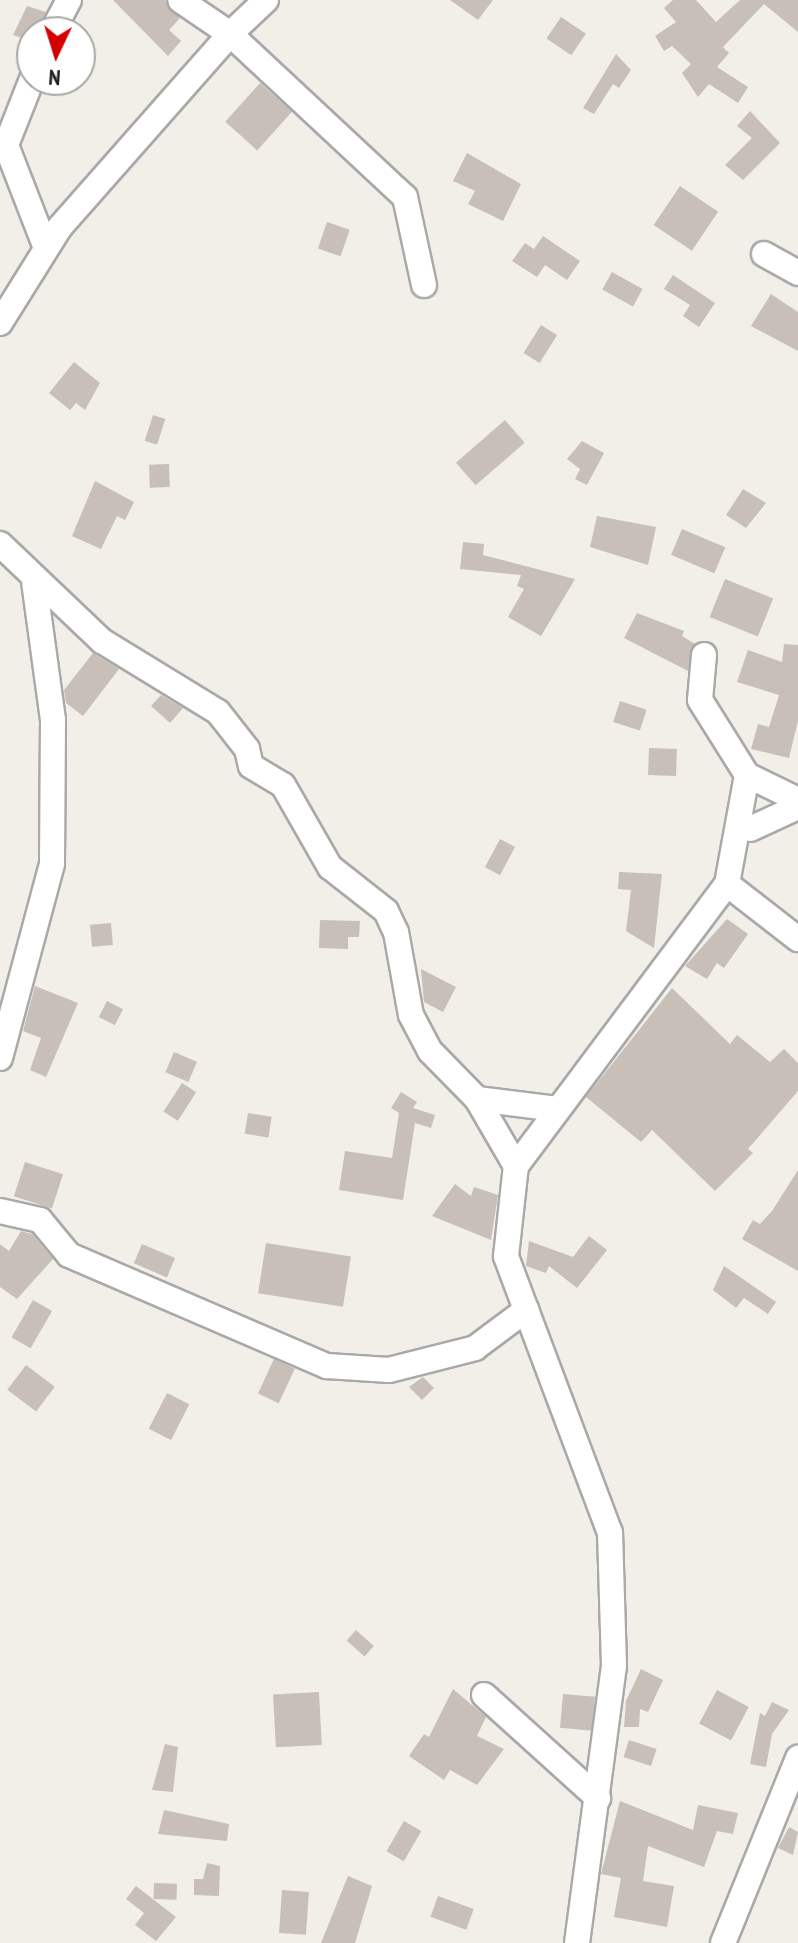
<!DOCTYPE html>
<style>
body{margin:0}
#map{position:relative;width:798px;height:1943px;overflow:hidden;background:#f2efe9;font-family:"PT Sans Narrow",sans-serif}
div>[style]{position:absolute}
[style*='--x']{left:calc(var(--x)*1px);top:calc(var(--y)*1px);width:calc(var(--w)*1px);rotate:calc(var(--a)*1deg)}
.building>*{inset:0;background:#c7bfb8;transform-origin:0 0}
.roads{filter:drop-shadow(2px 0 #a9a9a9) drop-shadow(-2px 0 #a9a9a9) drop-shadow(0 2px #a9a9a9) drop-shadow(0 -2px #a9a9a9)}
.minor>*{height:24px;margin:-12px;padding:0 12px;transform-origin:12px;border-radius:12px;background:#fff}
span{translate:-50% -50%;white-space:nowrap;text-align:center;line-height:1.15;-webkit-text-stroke:7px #fff;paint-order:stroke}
.north{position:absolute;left:16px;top:16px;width:80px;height:80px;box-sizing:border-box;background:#fff;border:2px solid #a7a7a7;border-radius:50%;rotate:184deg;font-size:22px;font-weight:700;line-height:32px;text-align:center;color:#222}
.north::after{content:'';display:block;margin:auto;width:28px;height:36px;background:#d40000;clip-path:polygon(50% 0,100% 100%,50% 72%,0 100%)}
</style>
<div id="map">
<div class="building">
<i style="clip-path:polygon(113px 0,165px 0,180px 18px,169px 30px,181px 41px,168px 56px)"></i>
<i style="clip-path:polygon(450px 0,493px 0,478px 20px)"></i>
<i style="clip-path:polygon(673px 0,696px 0,716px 22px,740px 0,798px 0,798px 32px,764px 4px,723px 47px,729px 53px,717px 67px,748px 87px,738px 103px,709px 84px,698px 97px,682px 73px,691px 64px,672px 46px,664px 51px,655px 36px,676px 22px,664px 8px)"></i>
<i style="clip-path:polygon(27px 6px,46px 12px,32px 41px,13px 35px)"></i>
<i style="left:561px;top:17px;width:30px;height:26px;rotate:34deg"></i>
<i style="clip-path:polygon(616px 54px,631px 70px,619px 88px,613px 84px,594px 114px,583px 108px)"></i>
<i style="left:260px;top:83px;width:43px;height:52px;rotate:42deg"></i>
<i style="clip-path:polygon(750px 111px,780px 143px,743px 180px,725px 165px,752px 138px,737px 126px)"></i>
<i style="clip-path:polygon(467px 153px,521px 184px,503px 221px,468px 204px,475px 191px,453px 181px)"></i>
<i style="left:680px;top:186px;width:46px;height:47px;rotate:34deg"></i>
<i style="left:327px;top:222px;width:24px;height:28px;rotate:19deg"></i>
<i style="clip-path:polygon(543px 236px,580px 261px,567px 280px,545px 265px,537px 277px,512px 261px,525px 243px,534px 249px)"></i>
<i style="left:612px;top:272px;width:35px;height:20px;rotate:29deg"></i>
<i style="clip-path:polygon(673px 275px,715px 303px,699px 327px,683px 316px,690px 305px,664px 289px)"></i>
<i style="clip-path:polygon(771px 294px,798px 312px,798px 351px,751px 326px)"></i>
<i style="left:541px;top:325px;width:19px;height:33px;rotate:32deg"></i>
<i style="clip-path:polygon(74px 362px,100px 383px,85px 410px,76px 403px,70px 410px,49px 393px)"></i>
<i style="left:153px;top:415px;width:13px;height:27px;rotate:18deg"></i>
<i style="left:505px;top:420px;width:30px;height:65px;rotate:49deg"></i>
<i style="clip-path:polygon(582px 441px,604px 453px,587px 485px,575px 479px,580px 469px,567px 459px)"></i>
<i style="left:169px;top:464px;width:23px;height:20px;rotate:88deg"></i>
<i style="clip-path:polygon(95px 481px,134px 502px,125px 520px,117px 516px,101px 549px,72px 536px)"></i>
<i style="clip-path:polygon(743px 489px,766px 503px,746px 528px,726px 515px)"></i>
<i style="clip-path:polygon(597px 516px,656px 527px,648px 565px,590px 547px)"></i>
<i style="left:682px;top:529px;width:47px;height:28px;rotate:23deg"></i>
<i style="clip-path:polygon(463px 542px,484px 544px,483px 555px,575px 579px,541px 636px,508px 617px,524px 589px,517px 586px,521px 575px,460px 569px)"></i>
<i style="left:725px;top:579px;width:52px;height:41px;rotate:22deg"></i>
<i style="clip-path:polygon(637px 613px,684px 631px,682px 636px,695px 644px,688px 671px,624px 638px)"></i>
<i style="clip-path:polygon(784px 644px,798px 645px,798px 721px,789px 758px,751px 749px,758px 724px,769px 727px,779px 695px,737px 682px,748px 650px,782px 662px)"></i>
<i style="clip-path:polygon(93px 653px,119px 669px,83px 716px,66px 703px,64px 690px)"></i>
<i style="clip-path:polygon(161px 695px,183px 708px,170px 723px,151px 706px)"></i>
<i style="left:620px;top:701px;width:28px;height:22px;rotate:18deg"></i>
<i style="left:649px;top:748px;width:28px;height:27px;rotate:2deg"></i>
<i style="left:500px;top:839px;width:17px;height:32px;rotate:28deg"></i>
<i style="clip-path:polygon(619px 872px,662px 874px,654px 948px,626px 931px,631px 890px,618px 889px)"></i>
<i style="clip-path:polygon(727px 919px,748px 934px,724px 968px,717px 963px,707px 979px,685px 966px)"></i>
<i style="clip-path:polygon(320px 920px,360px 921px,359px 937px,348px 937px,348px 949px,319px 948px)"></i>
<i style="left:111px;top:923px;width:22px;height:21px;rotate:85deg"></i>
<i style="clip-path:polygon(421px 969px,456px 987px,443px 1012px,424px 1002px)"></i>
<i style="clip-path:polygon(35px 986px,78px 1003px,46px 1077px,30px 1070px,41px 1038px,23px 1031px)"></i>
<i style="clip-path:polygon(672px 988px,730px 1044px,737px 1035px,770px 1062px,784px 1049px,798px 1063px,798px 1091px,748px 1149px,753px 1153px,715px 1191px,652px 1130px,641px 1142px,586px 1097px)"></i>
<i style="left:107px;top:1001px;width:18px;height:18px;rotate:27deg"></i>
<i style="left:174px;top:1052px;width:25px;height:22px;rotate:23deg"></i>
<i style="left:182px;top:1083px;width:17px;height:34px;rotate:33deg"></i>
<i style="clip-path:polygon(401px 1092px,417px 1102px,413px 1108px,435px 1115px,431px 1128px,415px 1123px,403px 1200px,339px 1190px,345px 1151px,392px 1158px,399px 1113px,391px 1108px)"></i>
<i style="left:248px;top:1113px;width:24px;height:21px;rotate:9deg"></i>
<i style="left:25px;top:1162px;width:40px;height:36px;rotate:18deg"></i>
<i style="clip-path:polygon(798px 1170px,798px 1271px,742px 1239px,753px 1220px,760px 1224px,772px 1211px)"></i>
<i style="clip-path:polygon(455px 1184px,471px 1196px,474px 1187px,498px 1195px,491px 1240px,432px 1216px)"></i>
<i style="clip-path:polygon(21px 1231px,32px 1234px,53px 1259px,17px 1299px,0 1287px,0 1244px,9px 1251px)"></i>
<i style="clip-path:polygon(589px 1236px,607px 1250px,577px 1288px,549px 1266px,546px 1273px,526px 1266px,529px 1241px,573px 1257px)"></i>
<i style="left:266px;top:1243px;width:86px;height:51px;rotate:9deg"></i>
<i style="left:142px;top:1244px;width:36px;height:21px;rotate:23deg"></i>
<i style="clip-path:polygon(724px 1266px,776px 1302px,768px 1314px,744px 1298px,736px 1308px,713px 1290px)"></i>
<i style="left:33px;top:1300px;width:22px;height:43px;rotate:30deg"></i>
<i style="left:274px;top:1359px;width:23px;height:38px;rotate:25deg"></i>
<i style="left:26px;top:1365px;width:36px;height:31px;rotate:37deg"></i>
<i style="clip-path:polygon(423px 1377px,434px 1388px,422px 1400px,409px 1387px)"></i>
<i style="left:167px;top:1393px;width:25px;height:40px;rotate:27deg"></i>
<i style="left:356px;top:1630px;width:24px;height:14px;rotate:42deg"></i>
<i style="clip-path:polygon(641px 1669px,663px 1680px,648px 1712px,640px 1709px,639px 1727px,624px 1727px,626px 1701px)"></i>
<i style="clip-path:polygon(453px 1689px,486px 1717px,477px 1736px,504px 1749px,477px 1785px,450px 1770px,444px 1780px,409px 1756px,424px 1734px,429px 1737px)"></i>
<i style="left:717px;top:1690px;width:36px;height:38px;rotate:28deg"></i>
<i style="left:319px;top:1692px;width:53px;height:46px;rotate:87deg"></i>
<i style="left:563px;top:1694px;width:32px;height:34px;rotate:5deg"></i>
<i style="clip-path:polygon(772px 1702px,789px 1710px,772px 1734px,766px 1767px,750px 1764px,760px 1713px,765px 1716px)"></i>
<i style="left:629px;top:1740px;width:29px;height:18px;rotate:18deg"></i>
<i style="clip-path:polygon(165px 1744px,178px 1747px,173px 1792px,152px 1790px)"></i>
<i style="clip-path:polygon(620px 1801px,693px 1830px,698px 1805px,738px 1813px,733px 1834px,717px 1831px,704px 1867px,648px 1846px,643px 1881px,674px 1886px,667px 1927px,614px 1917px,621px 1878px,601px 1874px)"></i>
<i style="clip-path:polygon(164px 1810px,229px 1824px,227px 1841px,158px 1834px)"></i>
<i style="left:404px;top:1821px;width:20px;height:35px;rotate:30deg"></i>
<i style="clip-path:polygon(789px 1827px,798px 1832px,793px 1855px,778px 1848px)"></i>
<i style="clip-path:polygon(207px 1863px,220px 1866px,219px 1896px,194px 1895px,194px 1879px,203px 1879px)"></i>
<i style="clip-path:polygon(348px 1876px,372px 1886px,355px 1943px,321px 1943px)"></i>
<i style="left:154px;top:1883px;width:23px;height:16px;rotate:2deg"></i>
<i style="clip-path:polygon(136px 1886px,176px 1917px,156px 1941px,135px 1925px,144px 1913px,126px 1899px)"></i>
<i style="left:282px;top:1890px;width:27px;height:43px;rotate:4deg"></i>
<i style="left:438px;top:1896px;width:38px;height:22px;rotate:20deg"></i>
</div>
<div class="roads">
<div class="minor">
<i style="--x:266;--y:0;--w:50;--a:136.6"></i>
<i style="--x:230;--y:34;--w:239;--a:43"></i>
<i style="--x:405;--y:197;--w:90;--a:77.8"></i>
<i style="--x:52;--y:32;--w:36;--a:-62"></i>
<i style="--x:32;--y:79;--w:71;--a:111.5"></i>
<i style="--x:6;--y:145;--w:110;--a:68.8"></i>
<i style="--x:764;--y:254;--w:39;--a:29"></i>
<i style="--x:0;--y:323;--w:113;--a:-58"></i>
<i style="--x:60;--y:227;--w:257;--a:-48.6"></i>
<i style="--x:230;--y:34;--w:60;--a:-145.8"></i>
<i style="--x:0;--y:544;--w:141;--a:43.6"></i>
<i style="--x:102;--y:641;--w:136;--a:31.5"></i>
<i style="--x:218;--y:712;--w:47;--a:51.9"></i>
<i style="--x:247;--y:749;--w:17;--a:77"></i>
<i style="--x:251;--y:766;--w:37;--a:31"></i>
<i style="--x:283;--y:785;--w:95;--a:60.2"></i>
<i style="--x:330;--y:867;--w:71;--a:38.2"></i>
<i style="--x:386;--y:911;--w:23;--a:65"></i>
<i style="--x:396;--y:932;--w:84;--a:79.8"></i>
<i style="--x:411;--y:1015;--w:41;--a:62.2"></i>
<i style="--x:430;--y:1051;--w:67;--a:45.6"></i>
<i style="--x:477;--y:1099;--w:78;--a:59.8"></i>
<i style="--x:704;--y:655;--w:45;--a:95.1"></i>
<i style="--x:700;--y:700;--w:89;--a:57.9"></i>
<i style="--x:747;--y:775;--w:57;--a:26.1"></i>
<i style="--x:750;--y:829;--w:53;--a:-24.6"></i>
<i style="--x:727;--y:884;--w:90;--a:37.8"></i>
<i style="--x:0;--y:1058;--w:201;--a:-75"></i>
<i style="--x:52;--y:864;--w:144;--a:-89.6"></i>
<i style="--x:53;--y:720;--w:139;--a:-97.8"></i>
<i style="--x:477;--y:1099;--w:81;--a:7.1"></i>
<i style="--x:0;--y:1211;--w:41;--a:12.7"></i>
<i style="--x:40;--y:1220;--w:45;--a:50.4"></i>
<i style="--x:69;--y:1255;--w:281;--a:23.3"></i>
<i style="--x:327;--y:1366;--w:62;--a:3.7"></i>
<i style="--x:389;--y:1370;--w:89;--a:-14.3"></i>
<i style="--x:475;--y:1348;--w:64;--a:-36.7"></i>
<i style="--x:484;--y:1695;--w:154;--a:42.1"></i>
<i style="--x:577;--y:1943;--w:279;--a:-82.4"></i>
<i style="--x:614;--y:1666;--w:133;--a:-91.7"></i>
<i style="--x:610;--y:1533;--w:296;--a:-110.6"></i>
<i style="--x:506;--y:1256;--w:91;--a:-83.7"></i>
<i style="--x:516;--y:1166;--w:352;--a:-53.2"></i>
<i style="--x:727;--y:884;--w:111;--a:-79.6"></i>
<i style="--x:723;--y:1943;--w:200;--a:-67.9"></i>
</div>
</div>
<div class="north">N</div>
</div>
